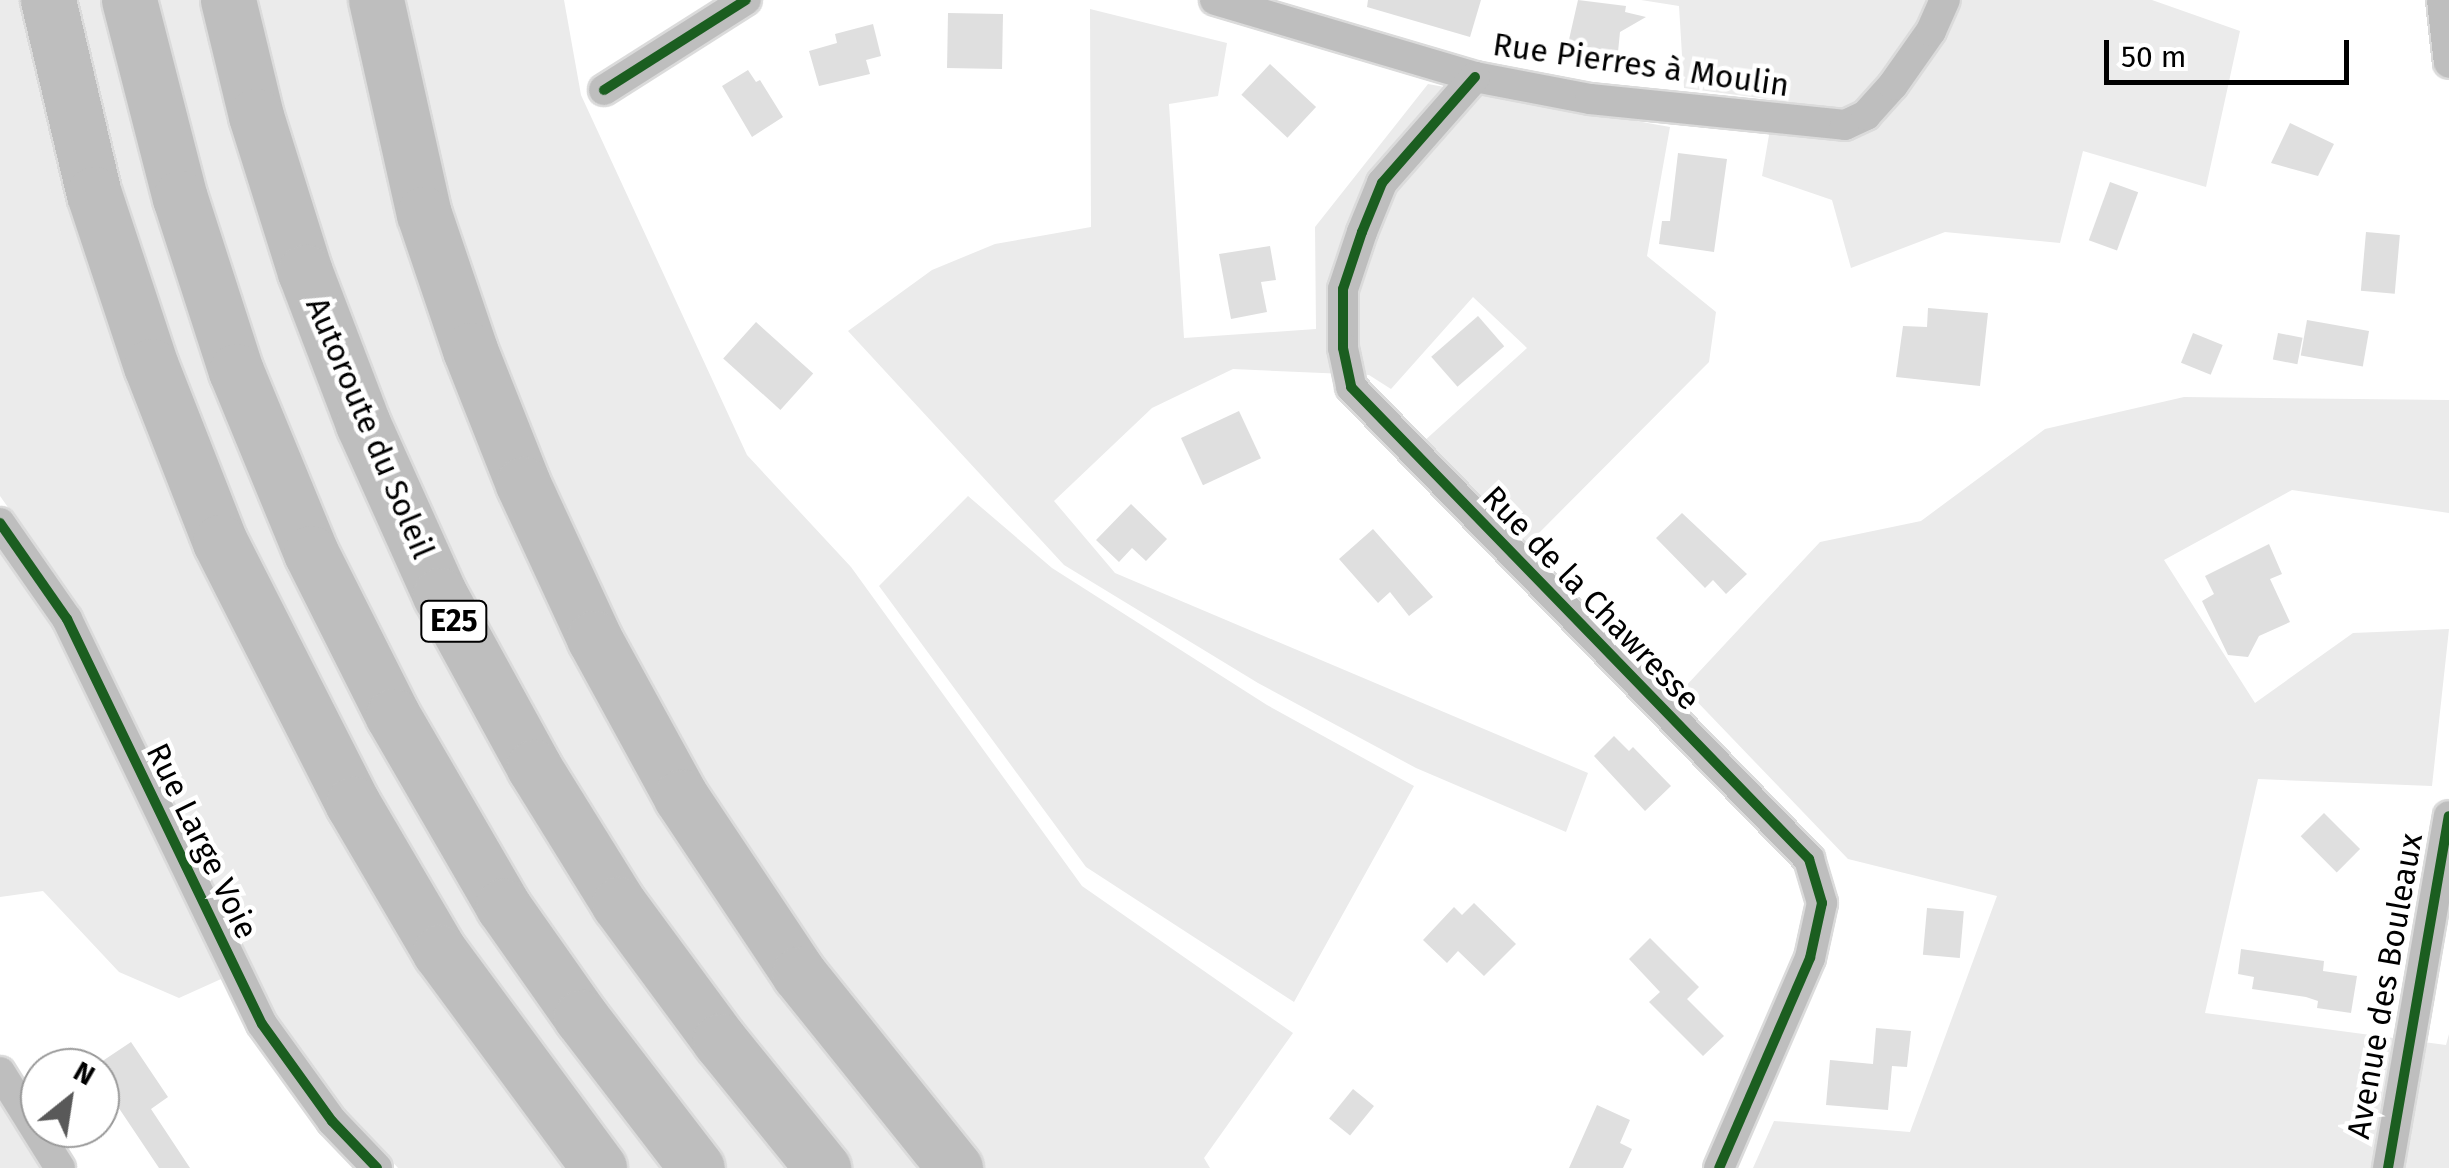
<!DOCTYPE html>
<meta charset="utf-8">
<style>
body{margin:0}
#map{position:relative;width:2449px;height:1168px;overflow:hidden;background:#fff;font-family:"Fira Sans",sans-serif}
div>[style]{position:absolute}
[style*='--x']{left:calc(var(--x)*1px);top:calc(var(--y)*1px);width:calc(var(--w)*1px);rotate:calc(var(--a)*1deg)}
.green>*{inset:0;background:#ebebeb}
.building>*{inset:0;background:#dfdfdf;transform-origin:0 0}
.roads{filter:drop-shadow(2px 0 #dbdbdb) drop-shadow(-2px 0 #dbdbdb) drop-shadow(0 2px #dbdbdb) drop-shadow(0 -2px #dbdbdb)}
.street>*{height:30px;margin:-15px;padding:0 15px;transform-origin:15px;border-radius:15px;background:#bebebe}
.highway>*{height:55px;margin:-27.5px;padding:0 27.5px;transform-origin:27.5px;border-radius:27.5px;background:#bebebe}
.cycleway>*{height:10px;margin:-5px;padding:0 5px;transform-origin:5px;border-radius:5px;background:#1b5e20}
span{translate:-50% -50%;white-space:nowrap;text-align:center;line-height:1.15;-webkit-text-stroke:9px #fff;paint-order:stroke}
.shield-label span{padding:2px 8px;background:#fff;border:2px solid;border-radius:8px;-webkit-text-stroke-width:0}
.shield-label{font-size:30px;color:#000;font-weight:700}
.street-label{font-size:32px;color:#000}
.north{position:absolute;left:20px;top:1048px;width:100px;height:100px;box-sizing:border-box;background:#fff;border:2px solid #999;border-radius:50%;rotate:30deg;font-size:28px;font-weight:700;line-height:40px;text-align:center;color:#000}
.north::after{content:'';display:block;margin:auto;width:35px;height:45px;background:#595959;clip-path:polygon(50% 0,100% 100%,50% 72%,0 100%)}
.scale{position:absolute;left:2104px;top:40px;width:245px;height:45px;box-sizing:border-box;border:5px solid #000;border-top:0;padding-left:12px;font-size:30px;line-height:35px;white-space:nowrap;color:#000;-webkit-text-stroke:8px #fff;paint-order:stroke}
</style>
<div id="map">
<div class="green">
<i style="clip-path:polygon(0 0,564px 0,581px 95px,747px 455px,851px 567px,1082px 886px,1293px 1033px,1204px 1158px,1210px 1168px,398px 1168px,305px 1066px,268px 1009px,79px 608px,0 496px)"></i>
<i style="clip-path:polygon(1641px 0,2152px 0,2240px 31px,2206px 187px,2083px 151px,2060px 243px,1945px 232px,1851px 268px,1832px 200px,1762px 176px,1775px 100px,1684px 88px,1679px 6px)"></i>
<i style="clip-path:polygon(1090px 9px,1227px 43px,1218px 96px,1169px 104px,1184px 338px,1316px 329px,1315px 227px,1428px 84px,1670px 127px,1647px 256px,1716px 312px,1709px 362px,1527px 545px,1423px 442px,1527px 348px,1473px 297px,1391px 389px,1369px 375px,1233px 369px,1152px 408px,1054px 501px,1115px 573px,1588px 773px,1566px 832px,1416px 768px,1258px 683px,1064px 565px,848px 331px,932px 270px,995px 244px,1091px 227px)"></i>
<i style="clip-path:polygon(2184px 397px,2449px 400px,2449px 513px,2292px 490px,2164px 560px,2255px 703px,2353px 633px,2449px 629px,2432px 786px,2258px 779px,2205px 1013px,2446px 1045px,2449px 1034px,2449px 1168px,1753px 1168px,1774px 1121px,1910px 1132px,1997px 896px,1848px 859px,1684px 688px,1820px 542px,1921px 521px,2045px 429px)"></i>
<i style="clip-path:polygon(968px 496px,1052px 568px,1267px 705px,1414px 786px,1294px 1002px,1086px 867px,879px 586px)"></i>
<i style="clip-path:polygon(0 536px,62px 627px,230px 975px,179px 998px,119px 972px,43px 891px,0 897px)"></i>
<i style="clip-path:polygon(0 1090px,51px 1168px,0 1168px)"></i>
</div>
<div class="building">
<i style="clip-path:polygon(1368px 0,1481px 0,1470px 37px,1367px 7px)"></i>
<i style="clip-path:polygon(1578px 0,1626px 6px,1625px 12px,1646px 17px,1620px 32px,1618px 52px,1568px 44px)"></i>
<i style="left:948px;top:13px;width:55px;height:55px;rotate:1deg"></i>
<i style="clip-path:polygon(873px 24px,881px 56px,866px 60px,870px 74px,819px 86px,809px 51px,837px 43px,835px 34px)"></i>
<i style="left:1270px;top:64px;width:63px;height:42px;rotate:43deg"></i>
<i style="clip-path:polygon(748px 70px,756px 82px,760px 80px,783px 117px,752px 137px,722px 86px)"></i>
<i style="clip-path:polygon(2290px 123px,2334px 144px,2318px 176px,2271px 163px)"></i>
<i style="clip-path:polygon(1678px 153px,1727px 159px,1714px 252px,1659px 244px,1662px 221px,1670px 221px)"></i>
<i style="left:2110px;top:182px;width:30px;height:62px;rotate:20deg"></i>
<i style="left:2366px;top:232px;width:34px;height:59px;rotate:5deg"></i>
<i style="clip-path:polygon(1270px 246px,1276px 280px,1261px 282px,1267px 312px,1231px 319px,1219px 254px)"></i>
<i style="clip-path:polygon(1928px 308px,1988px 313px,1980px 386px,1896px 377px,1903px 326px,1927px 327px)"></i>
<i style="left:1478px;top:316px;width:40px;height:62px;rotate:49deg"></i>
<i style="left:2307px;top:320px;width:63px;height:36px;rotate:10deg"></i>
<i style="left:756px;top:322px;width:77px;height:49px;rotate:42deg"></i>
<i style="left:2193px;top:333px;width:32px;height:32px;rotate:22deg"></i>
<i style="left:2278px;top:333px;width:25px;height:27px;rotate:11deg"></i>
<i style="left:1239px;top:411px;width:52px;height:64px;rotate:65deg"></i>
<i style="clip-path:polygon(1131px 504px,1167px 539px,1146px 561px,1132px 548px,1119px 562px,1096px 540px)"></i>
<i style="clip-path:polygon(1682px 513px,1747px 574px,1726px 594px,1713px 580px,1705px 588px,1656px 538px)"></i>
<i style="clip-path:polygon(1373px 529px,1433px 597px,1409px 616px,1390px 592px,1378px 603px,1339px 559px)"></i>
<i style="clip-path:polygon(2269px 544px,2282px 574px,2270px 579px,2290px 622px,2259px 636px,2248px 657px,2228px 655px,2202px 601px,2214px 594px,2205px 576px)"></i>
<i style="clip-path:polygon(1614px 736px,1629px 751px,1633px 747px,1671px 786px,1645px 811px,1594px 756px)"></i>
<i style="left:2324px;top:813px;width:51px;height:33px;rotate:45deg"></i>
<i style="clip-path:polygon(1474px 903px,1516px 944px,1484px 976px,1458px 951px,1447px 963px,1423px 940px,1454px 907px,1462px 915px)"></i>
<i style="left:1927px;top:908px;width:37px;height:47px;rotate:5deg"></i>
<i style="clip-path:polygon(1650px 938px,1699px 987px,1687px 999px,1724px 1036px,1703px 1056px,1649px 1002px,1660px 992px,1629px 959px)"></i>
<i style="clip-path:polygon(2241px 949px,2324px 961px,2323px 971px,2357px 976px,2351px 1013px,2317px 1008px,2318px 1001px,2306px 997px,2252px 989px,2254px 977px,2238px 974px)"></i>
<i style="clip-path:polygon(1876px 1028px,1911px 1031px,1907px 1067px,1892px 1066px,1888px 1110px,1826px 1105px,1830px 1060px,1873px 1064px)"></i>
<i style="clip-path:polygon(131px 1042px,168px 1097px,151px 1109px,190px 1168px,159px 1168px,100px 1080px,100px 1068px,92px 1068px)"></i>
<i style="left:1353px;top:1089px;width:27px;height:38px;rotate:39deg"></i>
<i style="clip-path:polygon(1597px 1105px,1630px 1120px,1620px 1143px,1632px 1149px,1623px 1168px,1569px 1168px)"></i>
</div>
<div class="roads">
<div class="street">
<i style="--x:1215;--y:0;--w:271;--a:16.5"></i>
<i style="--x:1475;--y:77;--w:117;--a:10.8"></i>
<i style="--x:1590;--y:99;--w:256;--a:5.8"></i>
<i style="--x:1845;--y:125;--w:23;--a:-25"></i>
<i style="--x:1866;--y:115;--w:40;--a:-48"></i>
<i style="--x:1893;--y:85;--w:66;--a:-54.9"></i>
<i style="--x:1931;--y:31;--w:34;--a:-66"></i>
<i style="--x:2442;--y:0;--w:63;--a:83.7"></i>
<i style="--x:1475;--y:77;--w:141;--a:131.3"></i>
<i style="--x:1382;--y:183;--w:53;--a:112.2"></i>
<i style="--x:1362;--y:232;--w:60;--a:108.4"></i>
<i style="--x:1343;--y:289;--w:59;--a:90"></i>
<i style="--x:1343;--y:348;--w:40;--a:78"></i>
<i style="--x:1351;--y:387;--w:658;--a:45.86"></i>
<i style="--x:1809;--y:859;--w:46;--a:73.5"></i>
<i style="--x:1822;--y:903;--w:56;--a:102.3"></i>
<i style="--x:1810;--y:958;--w:229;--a:113.4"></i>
<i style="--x:604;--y:90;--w:168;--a:-32.4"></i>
<i style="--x:0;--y:523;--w:117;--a:55.1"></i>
<i style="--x:67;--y:619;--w:449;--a:64.3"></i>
<i style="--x:262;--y:1024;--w:120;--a:54.2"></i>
<i style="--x:332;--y:1121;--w:65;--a:46.2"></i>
<i style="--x:0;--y:1072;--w:113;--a:58"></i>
<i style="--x:2388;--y:1168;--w:357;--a:-80.2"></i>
</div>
<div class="highway">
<i style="--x:48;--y:0;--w:199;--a:76.7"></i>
<i style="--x:94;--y:194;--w:181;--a:71.7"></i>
<i style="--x:151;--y:366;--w:189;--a:68.6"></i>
<i style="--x:220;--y:542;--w:294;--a:63.1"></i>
<i style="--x:353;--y:804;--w:172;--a:59.6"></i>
<i style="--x:440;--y:952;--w:268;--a:53.6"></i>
<i style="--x:129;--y:0;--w:204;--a:75.6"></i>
<i style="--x:180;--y:198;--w:182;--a:72.1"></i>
<i style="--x:236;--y:371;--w:197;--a:67.6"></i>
<i style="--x:311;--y:553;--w:182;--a:63.3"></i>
<i style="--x:393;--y:716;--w:220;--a:59.9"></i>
<i style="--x:503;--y:906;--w:136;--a:54.9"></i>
<i style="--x:581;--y:1017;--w:190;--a:52.5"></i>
<i style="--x:228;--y:0;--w:119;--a:76.4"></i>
<i style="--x:256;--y:116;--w:164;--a:72.6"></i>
<i style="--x:305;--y:272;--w:163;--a:69.1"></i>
<i style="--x:363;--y:424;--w:188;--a:65.8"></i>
<i style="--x:440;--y:595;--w:196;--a:61.3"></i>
<i style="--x:534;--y:767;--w:161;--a:58.2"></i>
<i style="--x:619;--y:904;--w:170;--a:53.6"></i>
<i style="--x:720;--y:1041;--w:164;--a:51"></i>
<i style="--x:376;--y:0;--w:219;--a:77.4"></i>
<i style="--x:424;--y:214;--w:144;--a:71.3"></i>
<i style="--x:470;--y:350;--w:144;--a:68.4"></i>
<i style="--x:523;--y:484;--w:170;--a:65.2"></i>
<i style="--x:594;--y:638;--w:181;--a:61.3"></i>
<i style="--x:681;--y:797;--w:213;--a:56.3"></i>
<i style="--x:799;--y:974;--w:249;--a:51.2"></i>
</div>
</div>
<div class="cycleway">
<i style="--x:1475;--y:77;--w:141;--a:131.3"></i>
<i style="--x:1382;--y:183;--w:53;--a:112.2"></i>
<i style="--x:1362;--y:232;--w:60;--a:108.4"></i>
<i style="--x:1343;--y:289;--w:59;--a:90"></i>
<i style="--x:1343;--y:348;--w:40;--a:78"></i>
<i style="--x:1351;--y:387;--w:658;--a:45.86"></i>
<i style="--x:1809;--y:859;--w:46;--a:73.5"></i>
<i style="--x:1822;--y:903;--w:56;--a:102.3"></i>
<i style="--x:1810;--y:958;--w:229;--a:113.4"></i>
<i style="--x:604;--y:90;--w:168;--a:-32.4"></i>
<i style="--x:0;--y:523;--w:117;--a:55.1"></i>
<i style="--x:67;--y:619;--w:449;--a:64.3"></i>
<i style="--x:262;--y:1024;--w:120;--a:54.2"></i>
<i style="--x:332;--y:1121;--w:65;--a:46.2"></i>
<i style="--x:2388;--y:1168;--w:357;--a:-80.2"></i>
</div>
<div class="shield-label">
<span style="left:454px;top:621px">E25</span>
</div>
<div class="street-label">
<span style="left:1641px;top:65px;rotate:8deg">Rue Pierres à Moulin</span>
<span style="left:370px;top:428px;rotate:67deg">Autoroute du Soleil</span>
<span style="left:1591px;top:598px;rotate:46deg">Rue de la Chawresse</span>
<span style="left:202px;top:841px;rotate:64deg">Rue Large Voie</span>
<span style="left:2385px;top:986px;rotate:-80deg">Avenue des Bouleaux</span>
</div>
<div class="north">N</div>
<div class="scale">50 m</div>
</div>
